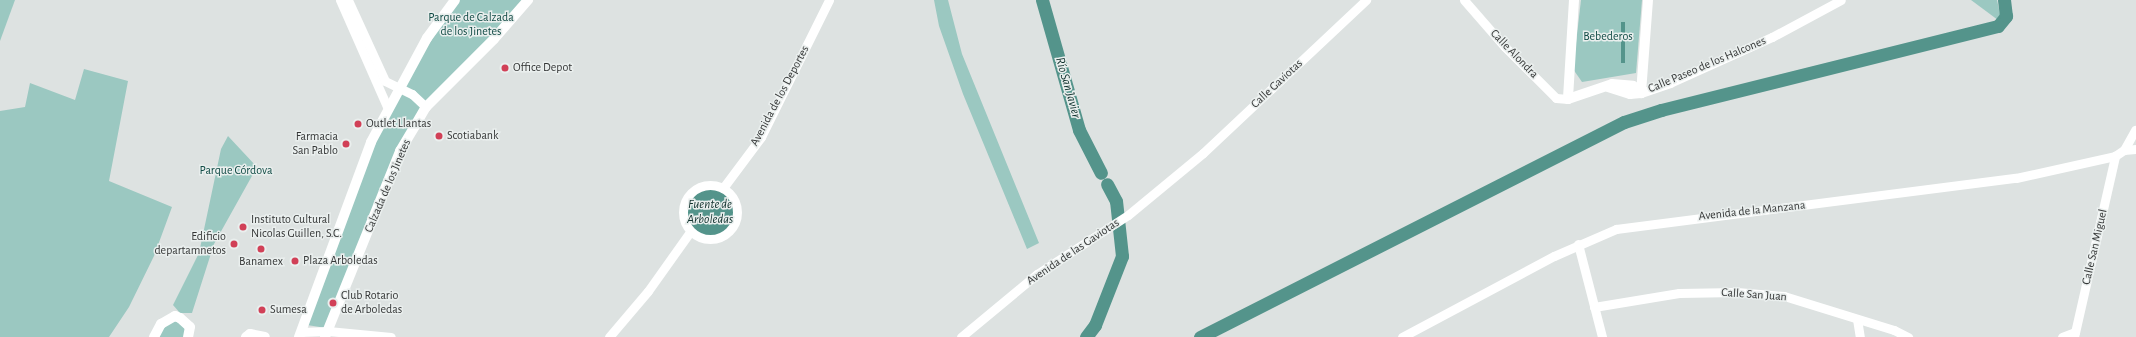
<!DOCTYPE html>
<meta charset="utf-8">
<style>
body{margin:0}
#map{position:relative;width:2136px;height:337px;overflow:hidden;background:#dde2e1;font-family:"Alegreya Sans",sans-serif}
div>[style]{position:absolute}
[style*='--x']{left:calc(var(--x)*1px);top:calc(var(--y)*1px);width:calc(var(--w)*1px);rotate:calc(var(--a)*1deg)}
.green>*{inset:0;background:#9bc8c1}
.water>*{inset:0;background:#54948b;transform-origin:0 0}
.round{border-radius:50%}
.river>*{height:13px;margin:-6.5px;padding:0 6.5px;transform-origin:6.5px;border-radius:6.5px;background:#54948b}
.tertiary>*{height:9px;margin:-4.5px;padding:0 4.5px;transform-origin:4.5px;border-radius:4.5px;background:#fff}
.tertiary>.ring{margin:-4.5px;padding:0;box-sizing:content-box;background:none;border:9px solid #fff;border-radius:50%}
.secondary>*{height:10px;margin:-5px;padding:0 5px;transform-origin:5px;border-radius:5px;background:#fff}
.dots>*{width:11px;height:11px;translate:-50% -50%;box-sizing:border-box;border:2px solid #eaefee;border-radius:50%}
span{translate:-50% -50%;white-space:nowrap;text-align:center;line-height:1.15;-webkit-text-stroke:3px #eaefee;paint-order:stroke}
.park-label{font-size:12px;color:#114b45}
.street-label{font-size:12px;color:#353737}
.poi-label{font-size:12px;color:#353737}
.left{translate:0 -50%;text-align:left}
.right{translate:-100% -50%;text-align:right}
.water-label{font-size:13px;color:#12332f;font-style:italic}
</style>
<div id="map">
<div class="green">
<i style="clip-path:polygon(0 0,15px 0,0 41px)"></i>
<i style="clip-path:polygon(458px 0,526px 0,425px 107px,326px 328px,307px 325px,355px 182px,400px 88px)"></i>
<i style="clip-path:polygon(934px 0,948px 0,962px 54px,1039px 243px,1027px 249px,963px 94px,939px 26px)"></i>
<i style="clip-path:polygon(1581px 0,1642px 0,1636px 73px,1582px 82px,1573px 69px)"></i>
<i style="clip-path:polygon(1971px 0,1997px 0,2002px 23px)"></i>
<i style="clip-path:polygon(84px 69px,128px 81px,109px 181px,172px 207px,154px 256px,129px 307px,109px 337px,0 337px,0 111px,25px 107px,30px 83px,75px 100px)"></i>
<i style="clip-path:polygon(228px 136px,257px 167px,214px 244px,192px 313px,180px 313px,173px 305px,199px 253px,221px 149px)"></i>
<i style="clip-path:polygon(170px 320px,184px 323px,187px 337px,157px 337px)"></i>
</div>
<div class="water">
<i style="left:1621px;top:22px;width:4px;height:41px"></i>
<i class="round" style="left:686px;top:189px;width:48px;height:48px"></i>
</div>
<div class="river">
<i style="--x:1042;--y:0;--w:135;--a:74.1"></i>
<i style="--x:1079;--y:130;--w:48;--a:62.9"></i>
<i style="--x:1086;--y:337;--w:15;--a:-53"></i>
<i style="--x:1095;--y:325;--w:74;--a:-68.6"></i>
<i style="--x:1122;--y:256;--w:55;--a:-96.2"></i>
<i style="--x:1116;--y:201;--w:19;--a:-118"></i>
<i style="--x:1200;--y:337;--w:475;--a:-26.9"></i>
<i style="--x:1624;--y:122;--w:39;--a:-18"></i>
<i style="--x:1661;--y:110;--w:347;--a:-14"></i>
<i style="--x:1998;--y:26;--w:13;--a:-51"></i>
<i style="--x:2006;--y:16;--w:16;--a:-97"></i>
</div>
<div class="tertiary">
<i style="--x:340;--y:0;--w:119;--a:66.2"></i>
<i style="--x:348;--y:0;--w:89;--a:65.4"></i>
<i style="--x:385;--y:81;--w:30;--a:26"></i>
<i style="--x:412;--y:94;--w:19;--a:43"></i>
<i style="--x:1464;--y:0;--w:62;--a:48.9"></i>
<i style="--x:1505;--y:47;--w:72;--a:45"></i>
<i style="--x:1556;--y:98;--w:12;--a:5"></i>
<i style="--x:1641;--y:93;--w:31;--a:-19"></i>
<i style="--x:1670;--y:83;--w:112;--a:-24.3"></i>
<i style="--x:1772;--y:37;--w:78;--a:-28.2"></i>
<i style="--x:2124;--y:150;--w:12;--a:-5"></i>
<i class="ring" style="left:683px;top:185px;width:45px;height:45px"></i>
<i style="--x:723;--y:188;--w:64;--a:-53.3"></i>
<i style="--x:761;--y:137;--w:153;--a:-63.6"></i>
<i style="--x:1578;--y:244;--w:96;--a:75.5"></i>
<i style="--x:1594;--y:307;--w:86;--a:-9.4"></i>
<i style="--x:1679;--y:293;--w:58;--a:-1"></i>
<i style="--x:1737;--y:292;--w:47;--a:4.9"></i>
<i style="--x:1784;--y:296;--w:115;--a:17.2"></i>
<i style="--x:1894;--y:330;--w:16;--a:27"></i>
<i style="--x:1857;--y:319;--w:18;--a:81"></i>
<i style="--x:301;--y:332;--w:27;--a:-2"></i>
<i style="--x:328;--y:331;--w:63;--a:5.4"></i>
<i style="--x:609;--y:337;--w:60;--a:-49.7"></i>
<i style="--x:648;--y:291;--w:72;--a:-54.6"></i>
<i style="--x:961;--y:337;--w:99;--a:-39.7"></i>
<i style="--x:1037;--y:274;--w:108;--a:-33"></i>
<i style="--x:1128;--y:215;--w:97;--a:-39.6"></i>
<i style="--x:1203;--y:153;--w:224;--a:-43.2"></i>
<i style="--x:1402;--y:337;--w:172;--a:-28.1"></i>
<i style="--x:1554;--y:256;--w:68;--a:-23.5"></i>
<i style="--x:1616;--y:229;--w:403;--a:-7.3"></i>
<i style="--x:2016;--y:178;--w:101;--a:-12.5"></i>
<i style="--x:2115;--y:156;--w:11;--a:-34"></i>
<i style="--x:2124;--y:150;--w:23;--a:-61"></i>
<i style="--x:2062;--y:337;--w:14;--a:-21"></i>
<i style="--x:2074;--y:337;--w:186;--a:-77.2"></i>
</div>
<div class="secondary">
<i style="--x:1574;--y:0;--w:99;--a:93.5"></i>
<i style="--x:1568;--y:99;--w:46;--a:-18.8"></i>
<i style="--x:1612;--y:84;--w:21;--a:5"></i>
<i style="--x:1633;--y:86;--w:11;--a:41"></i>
<i style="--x:1608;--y:87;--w:23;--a:18"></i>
<i style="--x:1630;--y:94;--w:11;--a:-5"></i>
<i style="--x:1641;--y:93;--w:93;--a:-85.7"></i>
<i style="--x:154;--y:337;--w:15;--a:-62"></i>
<i style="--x:161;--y:324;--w:16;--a:-30"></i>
<i style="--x:175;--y:316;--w:5;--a:22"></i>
<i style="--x:180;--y:318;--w:13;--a:42"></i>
<i style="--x:190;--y:327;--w:10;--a:101"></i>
<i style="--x:246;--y:337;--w:5;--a:-37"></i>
<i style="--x:250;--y:334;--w:15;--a:11"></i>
<i style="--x:299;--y:337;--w:208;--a:-69.7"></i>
<i style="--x:371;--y:142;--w:118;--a:-61.7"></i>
<i style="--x:427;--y:38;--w:47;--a:-53.6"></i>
<i style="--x:325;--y:337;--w:201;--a:-68"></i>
<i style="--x:400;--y:151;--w:31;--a:-59"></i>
<i style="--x:416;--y:124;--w:20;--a:-60"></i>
<i style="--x:426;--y:107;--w:96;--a:-45"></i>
<i style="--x:494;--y:39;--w:52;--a:-48.9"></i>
</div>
<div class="dots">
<i style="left:505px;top:68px;background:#d14057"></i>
<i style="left:358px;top:124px;background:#d14057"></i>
<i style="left:439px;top:136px;background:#d14057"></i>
<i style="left:346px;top:144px;background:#d14057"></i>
<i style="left:243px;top:227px;background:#d14057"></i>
<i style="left:234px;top:244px;background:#d14057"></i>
<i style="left:261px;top:249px;background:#d14057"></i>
<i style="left:295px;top:261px;background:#d14057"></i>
<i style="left:333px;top:303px;background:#d14057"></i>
<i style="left:262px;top:310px;background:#d14057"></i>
</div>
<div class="park-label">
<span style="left:471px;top:25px">Parque de Calzada<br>de los Jinetes</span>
<span style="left:1608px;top:37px">Bebederos</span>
<span style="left:236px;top:171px">Parque Córdova</span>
</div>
<div class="street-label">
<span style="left:1514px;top:54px;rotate:46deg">Calle Alondra</span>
<span style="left:1707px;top:65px;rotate:-23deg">Calle Paseo de los Halcones</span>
<span style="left:1277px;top:84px;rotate:-43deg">Calle Gaviotas</span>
<span style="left:780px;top:96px;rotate:-62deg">Avenida de los Deportes</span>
<span style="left:388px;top:186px;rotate:-67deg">Calzada de los Jinetes</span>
<span style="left:1752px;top:211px;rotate:-6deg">Avenida de la Manzana</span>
<span style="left:2095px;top:247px;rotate:-77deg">Calle San Miguel</span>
<span style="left:1073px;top:252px;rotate:-34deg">Avenida de las Gaviotas</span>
<span style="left:1754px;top:295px;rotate:4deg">Calle San Juan</span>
</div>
<div class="poi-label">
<span class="left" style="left:513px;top:68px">Office Depot</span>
<span class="left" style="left:366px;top:124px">Outlet Llantas</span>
<span class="left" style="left:447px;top:136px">Scotiabank</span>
<span class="right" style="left:338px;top:144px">Farmacia<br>San Pablo</span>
<span class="left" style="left:251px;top:227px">Instituto Cultural<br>Nicolas Guillen, S.C.</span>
<span class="right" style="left:226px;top:244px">Edificio<br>departamnetos</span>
<span class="left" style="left:303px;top:261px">Plaza Arboledas</span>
<span style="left:261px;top:262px">Banamex</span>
<span class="left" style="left:341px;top:303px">Club Rotario<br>de Arboledas</span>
<span class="left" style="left:270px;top:310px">Sumesa</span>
</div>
<div class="water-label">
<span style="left:1067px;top:88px;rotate:74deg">Río San Javier</span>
<span style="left:710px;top:213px">Fuente de<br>Arboledas</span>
</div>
</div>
